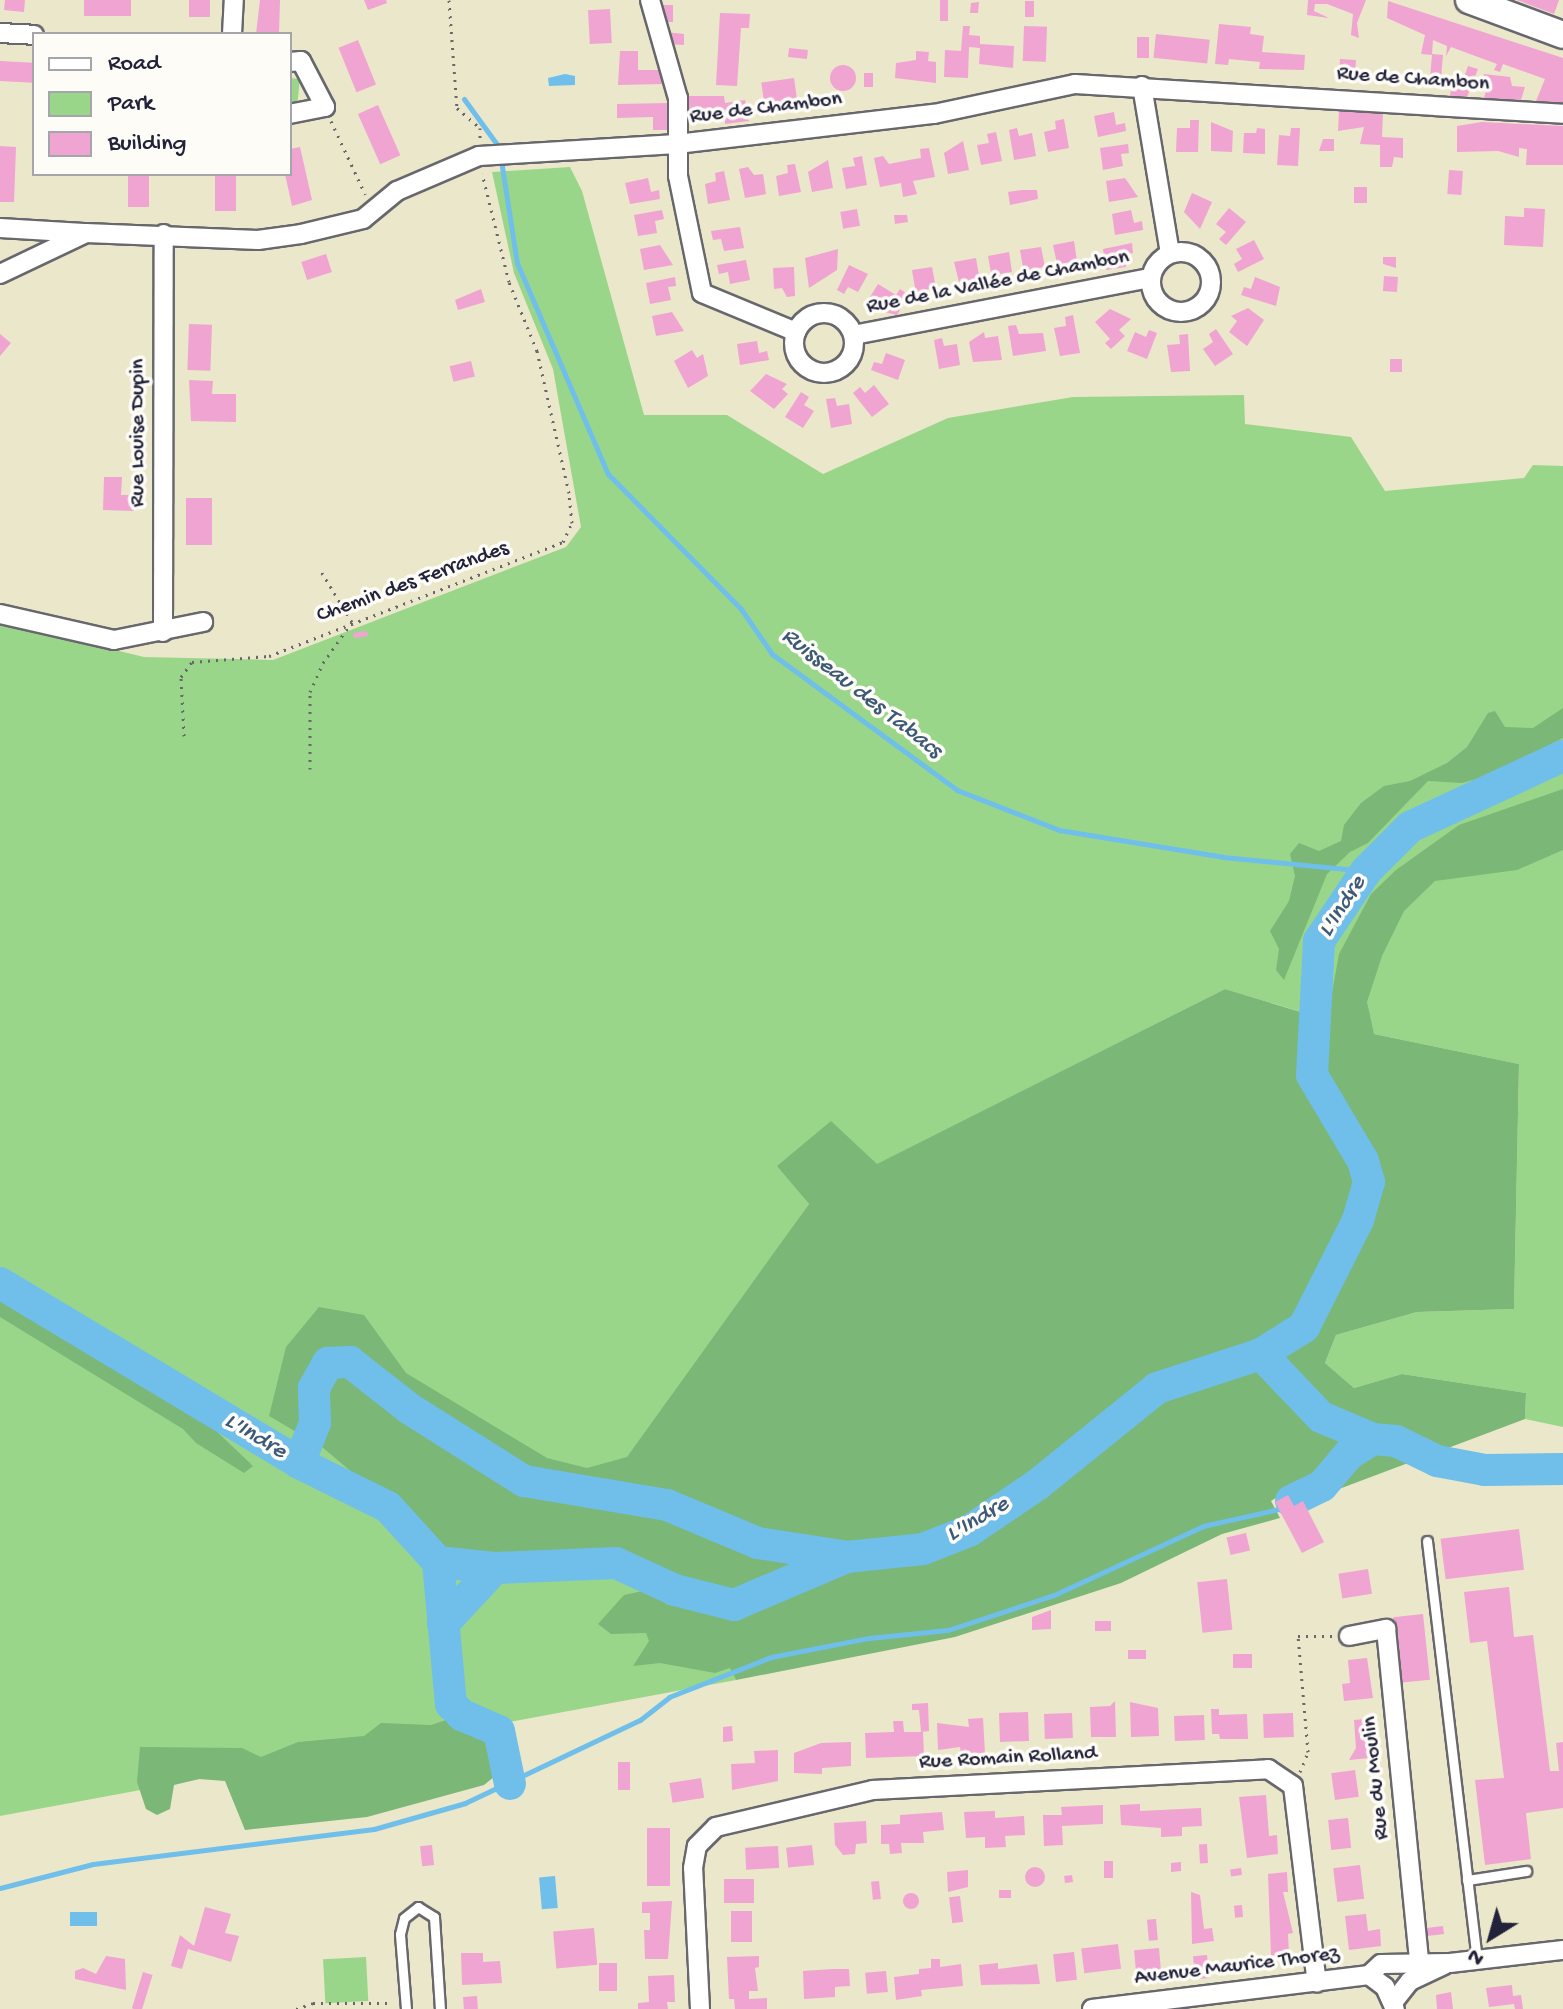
<!DOCTYPE html>
<meta charset="utf-8">
<style>
body{margin:0}
#map{position:relative;width:1563px;height:2009px;overflow:hidden;background:#ebe7ca;font-family:"Gochi Hand",sans-serif}
div>[style]{position:absolute}
[style*='--x']{left:calc(var(--x)*1px);top:calc(var(--y)*1px);width:calc(var(--w)*1px);rotate:calc(var(--a)*1deg)}
.green>*{inset:0;background:#9ad68a;transform-origin:0 0}
.forest>*{inset:0;background:#7bb776}
.water>*{inset:0;background:#6fbfea;transform-origin:0 0}
.stream>*{height:5px;margin:-2.5px;padding:0 2.5px;transform-origin:2.5px;border-radius:2.5px;background:#6fbfea}
.river>*{height:32px;margin:-16px;padding:0 16px;transform-origin:16px;border-radius:16px;background:#6fbfea}
.building>*{inset:0;background:#f0a4d1;transform-origin:0 0}
.round{border-radius:50%}
.path>*{height:3px;margin-top:-1.5px;transform-origin:0;background:repeating-linear-gradient(90deg,#68676d 0 2px,transparent 0 8px)}
.roads{filter:drop-shadow(2px 0 #68676d) drop-shadow(-2px 0 #68676d) drop-shadow(0 2px #68676d) drop-shadow(0 -2px #68676d)}
.lane>*{height:9px;margin:-4.5px;padding:0 4.5px;transform-origin:4.5px;border-radius:4.5px;background:#fff}
.street>*{height:18px;margin:-9px;padding:0 9px;transform-origin:9px;border-radius:9px;background:#fff}
.street>.ring{margin:-9px;padding:0;box-sizing:content-box;background:none;border:18px solid #fff;border-radius:50%}
.secondary>*{height:26px;margin:-13px;padding:0 13px;transform-origin:13px;border-radius:13px;background:#fff}
span{translate:-50% -50%;white-space:nowrap;text-align:center;line-height:1.15;-webkit-text-stroke:7px #fdfcf7;paint-order:stroke}
.street-label{font-size:22px;color:#22223b}
.water-label{font-size:24px;color:#3d5978;font-style:italic}
.legend{position:absolute;left:32px;top:32px;width:260px;height:144px;box-sizing:border-box;background:#fdfcf7;border:2px solid #a5a5ac;margin:0;padding:10px 14px;list-style:none;font-size:24px;color:#22223b}
.legend li{display:flex;align-items:center;gap:16px;height:40px}
.legend b{width:40px;border:2px solid #a5a5ac}
.north{position:absolute;left:1451px;top:1897px;width:80px;height:80px;-webkit-text-stroke:6px #fdfcf7;paint-order:stroke;rotate:217deg;font-size:22px;font-weight:700;line-height:32px;text-align:center;color:#22223b}
.north::after{content:'';display:block;margin:auto;width:28px;height:36px;background:#22223b;clip-path:polygon(50% 0,100% 100%,50% 72%,0 100%)}
</style>
<div id="map">
<div class="green">
<i style="left:290px;top:78px;width:10px;height:25px;rotate:6deg"></i>
<i style="clip-path:polygon(570px 167px,582px 191px,644px 415px,727px 415px,823px 474px,948px 418px,1073px 397px,1244px 395px,1245px 424px,1351px 437px,1385px 491px,1524px 478px,1533px 465px,1563px 466px,1563px 1427px,1525px 1419px,1526px 1393px,1402px 1374px,1354px 1388px,1325px 1363px,1336px 1335px,1417px 1312px,1514px 1309px,1519px 1064px,1374px 1034px,1225px 989px,876px 1165px,778px 1166px,809px 1204px,633px 1454px,736px 1680px,0 1816px,0 622px,144px 657px,273px 660px,566px 547px,581px 527px,553px 369px,514px 273px,492px 172px)"></i>
<i style="left:366px;top:1957px;width:44px;height:43px;rotate:87deg"></i>
</div>
<div class="forest">
<i style="clip-path:polygon(1563px 708px,1563px 738px,1491px 775px,1462px 783px,1428px 781px,1368px 843px,1350px 852px,1327px 874px,1284px 980px,1276px 970px,1279px 949px,1270px 931px,1289px 901px,1295px 876px,1290px 854px,1299px 843px,1319px 851px,1341px 841px,1344px 825px,1361px 803px,1384px 786px,1410px 781px,1447px 763px,1467px 747px,1488px 713px,1495px 711px,1505px 727px,1533px 728px)"></i>
<i style="clip-path:polygon(1563px 789px,1563px 850px,1517px 870px,1435px 881px,1404px 911px,1382px 956px,1367px 1002px,1374px 1034px,1519px 1064px,1514px 1309px,1417px 1312px,1336px 1335px,1325px 1363px,1354px 1388px,1402px 1374px,1526px 1393px,1525px 1419px,1339px 1489px,1309px 1506px,1304px 1497px,1295px 1501px,1287px 1491px,1271px 1501px,1280px 1518px,1222px 1534px,1121px 1583px,955px 1637px,736px 1680px,730px 1668px,715px 1673px,660px 1663px,633px 1666px,649px 1641px,646px 1633px,611px 1634px,598px 1624px,624px 1595px,647px 1590px,668px 1605px,673px 1583px,636px 1558px,616px 1550px,523px 1561px,474px 1560px,448px 1553px,322px 1447px,269px 1416px,286px 1347px,319px 1307px,364px 1315px,406px 1373px,547px 1458px,587px 1468px,627px 1457px,809px 1204px,777px 1166px,831px 1121px,877px 1164px,1225px 989px,1327px 1020px,1339px 954px,1371px 894px,1396px 870px,1459px 825px)"></i>
<i style="clip-path:polygon(0 1289px,211px 1426px,253px 1466px,244px 1473px,196px 1443px,183px 1429px,0 1317px)"></i>
<i style="clip-path:polygon(455px 1717px,491px 1736px,500px 1772px,484px 1785px,367px 1817px,245px 1830px,225px 1781px,199px 1779px,174px 1785px,170px 1809px,157px 1815px,146px 1809px,137px 1782px,140px 1747px,242px 1748px,261px 1757px,298px 1742px,364px 1736px,381px 1723px,431px 1725px)"></i>
</div>
<div class="water">
<i style="clip-path:polygon(565px 74px,575px 76px,575px 85px,549px 86px,548px 78px)"></i>
<i style="left:555px;top:1876px;width:32px;height:16px;rotate:85deg"></i>
<i style="left:70px;top:1912px;width:27px;height:14px"></i>
</div>
<div class="stream">
<i style="--x:464;--y:99;--w:63;--a:54"></i>
<i style="--x:501;--y:160;--w:104;--a:81.2"></i>
<i style="--x:517;--y:263;--w:230;--a:66.7"></i>
<i style="--x:608;--y:474;--w:190;--a:45.4"></i>
<i style="--x:741;--y:609;--w:55;--a:55.4"></i>
<i style="--x:772;--y:654;--w:230;--a:36.3"></i>
<i style="--x:957;--y:790;--w:110;--a:21.4"></i>
<i style="--x:1059;--y:830;--w:166;--a:9.3"></i>
<i style="--x:1223;--y:857;--w:144;--a:5.6"></i>
<i style="--x:0;--y:1888;--w:96;--a:-14.5"></i>
<i style="--x:93;--y:1864;--w:283;--a:-7.1"></i>
<i style="--x:374;--y:1829;--w:95;--a:-15.9"></i>
<i style="--x:465;--y:1803;--w:194;--a:-25.4"></i>
<i style="--x:640;--y:1720;--w:37;--a:-38"></i>
<i style="--x:669;--y:1697;--w:110;--a:-21.4"></i>
<i style="--x:771;--y:1657;--w:100;--a:-11"></i>
<i style="--x:869;--y:1638;--w:79;--a:-5.8"></i>
<i style="--x:948;--y:1630;--w:112;--a:-18.3"></i>
<i style="--x:1054;--y:1595;--w:164;--a:-24.8"></i>
<i style="--x:1203;--y:1526;--w:78;--a:-12.6"></i>
</div>
<div class="river">
<i style="--x:0;--y:1283;--w:349;--a:31"></i>
<i style="--x:299;--y:1463;--w:99;--a:26.3"></i>
<i style="--x:388;--y:1507;--w:74;--a:47.7"></i>
<i style="--x:438;--y:1562;--w:57;--a:6"></i>
<i style="--x:495;--y:1568;--w:121;--a:-2.4"></i>
<i style="--x:616;--y:1563;--w:65;--a:24.6"></i>
<i style="--x:675;--y:1590;--w:61;--a:14.3"></i>
<i style="--x:734;--y:1605;--w:120;--a:-23.1"></i>
<i style="--x:1261;--y:1354;--w:87;--a:46.4"></i>
<i style="--x:1321;--y:1417;--w:56;--a:22.9"></i>
<i style="--x:299;--y:1463;--w:43;--a:-68.2"></i>
<i style="--x:315;--y:1423;--w:35;--a:-92"></i>
<i style="--x:314;--y:1388;--w:29;--a:-61"></i>
<i style="--x:328;--y:1363;--w:22;--a:-3"></i>
<i style="--x:350;--y:1362;--w:76;--a:38.1"></i>
<i style="--x:410;--y:1409;--w:135;--a:32.3"></i>
<i style="--x:524;--y:1481;--w:145;--a:9.5"></i>
<i style="--x:667;--y:1505;--w:99;--a:22.7"></i>
<i style="--x:758;--y:1543;--w:90;--a:8.9"></i>
<i style="--x:847;--y:1557;--w:76;--a:-6"></i>
<i style="--x:923;--y:1549;--w:49;--a:-21.4"></i>
<i style="--x:969;--y:1531;--w:82;--a:-34.1"></i>
<i style="--x:1037;--y:1485;--w:154;--a:-38.9"></i>
<i style="--x:1157;--y:1388;--w:109;--a:-18.1"></i>
<i style="--x:1261;--y:1354;--w:51;--a:-32.1"></i>
<i style="--x:1304;--y:1327;--w:120;--a:-63.2"></i>
<i style="--x:1358;--y:1220;--w:40;--a:-74"></i>
<i style="--x:1369;--y:1182;--w:22;--a:-106"></i>
<i style="--x:1363;--y:1161;--w:100;--a:-120.7"></i>
<i style="--x:1312;--y:1075;--w:134;--a:-87"></i>
<i style="--x:1319;--y:941;--w:84;--a:-56.1"></i>
<i style="--x:1366;--y:871;--w:62;--a:-45"></i>
<i style="--x:1410;--y:827;--w:169;--a:-24.9"></i>
<i style="--x:1291;--y:1501;--w:34;--a:-26"></i>
<i style="--x:1322;--y:1486;--w:42;--a:-49.8"></i>
<i style="--x:1349;--y:1454;--w:28;--a:-32"></i>
<i style="--x:1373;--y:1439;--w:23;--a:5"></i>
<i style="--x:1396;--y:1441;--w:46;--a:26"></i>
<i style="--x:1437;--y:1461;--w:49;--a:10.6"></i>
<i style="--x:1485;--y:1470;--w:78;--a:-0.7"></i>
<i style="--x:438;--y:1562;--w:143;--a:84.8"></i>
<i style="--x:451;--y:1704;--w:16;--a:45"></i>
<i style="--x:462;--y:1715;--w:40;--a:23.4"></i>
<i style="--x:499;--y:1731;--w:54;--a:78.3"></i>
<i style="--x:443;--y:1624;--w:76;--a:-47.1"></i>
</div>
<div class="building">
<i style="clip-path:polygon(5px 0,25px 0,24px 12px,4px 10px)"></i>
<i style="left:84px;top:0;width:47px;height:16px"></i>
<i style="left:189px;top:0;width:21px;height:17px"></i>
<i style="clip-path:polygon(260px 0,280px 0,279px 33px,256px 34px)"></i>
<i style="clip-path:polygon(364px 0,386px 0,387px 3px,368px 10px)"></i>
<i style="left:940px;top:0;width:8px;height:21px"></i>
<i style="clip-path:polygon(1308px 0,1366px 0,1357px 23px,1359px 38px,1351px 35px,1353px 14px,1327px 4px,1315px 4px,1314px 11px,1329px 18px,1307px 15px)"></i>
<i style="clip-path:polygon(1517px 0,1559px 0,1554px 14px)"></i>
<i style="left:1025px;top:1px;width:9px;height:16px"></i>
<i style="clip-path:polygon(1388px 1px,1563px 58px,1563px 103px,1536px 101px,1545px 79px,1503px 64px,1500px 72px,1494px 70px,1497px 64px,1451px 47px,1446px 56px,1447px 46px,1433px 40px,1432px 54px,1443px 55px,1441px 78px,1430px 78px,1432px 55px,1421px 54px,1425px 35px,1387px 18px)"></i>
<i style="clip-path:polygon(979px 2px,978px 13px,970px 13px,971px 3px)"></i>
<i style="clip-path:polygon(657px 5px,673px 5px,673px 22px,663px 22px)"></i>
<i style="left:610px;top:9px;width:34px;height:22px;rotate:87deg"></i>
<i style="clip-path:polygon(720px 13px,750px 14px,749px 28px,741px 28px,737px 86px,716px 85px)"></i>
<i style="clip-path:polygon(1219px 24px,1251px 27px,1250px 34px,1264px 36px,1262px 52px,1305px 55px,1304px 70px,1259px 69px,1260px 62px,1229px 59px,1228px 65px,1215px 64px)"></i>
<i style="clip-path:polygon(963px 26px,970px 26px,969px 35px,980px 36px,980px 44px,1014px 46px,1013px 68px,979px 64px,980px 48px,969px 47px,968px 78px,944px 77px,945px 50px,961px 51px)"></i>
<i style="left:1024px;top:26px;width:23px;height:35px;rotate:2deg"></i>
<i style="clip-path:polygon(666px 32px,684px 34px,684px 45px,670px 44px)"></i>
<i style="left:1156px;top:34px;width:54px;height:24px;rotate:6deg"></i>
<i style="left:1137px;top:37px;width:12px;height:21px"></i>
<i style="left:358px;top:40px;width:48px;height:21px;rotate:68deg"></i>
<i style="left:789px;top:48px;width:19px;height:9px;rotate:6deg"></i>
<i style="clip-path:polygon(620px 51px,638px 51px,638px 70px,661px 70px,664px 84px,618px 85px)"></i>
<i style="clip-path:polygon(916px 51px,929px 52px,928px 61px,936px 62px,936px 83px,895px 78px,896px 63px,916px 60px)"></i>
<i style="left:1340px;top:59px;width:16px;height:14px;rotate:4deg"></i>
<i style="left:0;top:61px;width:34px;height:20px;rotate:3deg"></i>
<i class="round" style="left:830px;top:65px;width:26px;height:26px"></i>
<i style="clip-path:polygon(1468px 66px,1478px 69px,1467px 97px,1450px 96px,1452px 82px,1462px 83px)"></i>
<i style="left:864px;top:73px;width:9px;height:14px"></i>
<i style="clip-path:polygon(1484px 74px,1510px 77px,1512px 86px,1525px 87px,1521px 100px,1484px 98px,1486px 91px,1478px 88px)"></i>
<i style="left:794px;top:78px;width:22px;height:33px;rotate:82deg"></i>
<i style="clip-path:polygon(686px 96px,724px 96px,725px 103px,745px 100px,749px 121px,725px 124px,725px 118px,685px 117px)"></i>
<i style="clip-path:polygon(669px 103px,668px 130px,653px 130px,653px 117px,617px 118px,617px 104px)"></i>
<i style="left:378px;top:105px;width:55px;height:22px;rotate:66deg"></i>
<i style="clip-path:polygon(1339px 111px,1383px 113px,1382px 137px,1403px 138px,1403px 158px,1394px 157px,1392px 167px,1380px 167px,1380px 145px,1360px 144px,1364px 127px,1338px 131px)"></i>
<i style="clip-path:polygon(1114px 112px,1116px 125px,1125px 123px,1126px 131px,1098px 137px,1094px 116px)"></i>
<i style="clip-path:polygon(1064px 119px,1069px 148px,1048px 152px,1044px 132px,1056px 129px,1055px 121px)"></i>
<i style="clip-path:polygon(1190px 120px,1199px 120px,1198px 152px,1176px 152px,1177px 128px,1190px 128px)"></i>
<i style="clip-path:polygon(1211px 122px,1233px 131px,1232px 152px,1211px 151px)"></i>
<i style="clip-path:polygon(1482px 122px,1563px 126px,1563px 165px,1526px 165px,1527px 149px,1519px 148px,1519px 157px,1498px 151px,1457px 152px,1457px 126px)"></i>
<i style="clip-path:polygon(1017px 128px,1019px 136px,1032px 133px,1036px 156px,1014px 160px,1009px 130px)"></i>
<i style="clip-path:polygon(1257px 128px,1265px 129px,1265px 154px,1243px 153px,1244px 133px,1256px 133px)"></i>
<i style="clip-path:polygon(1291px 128px,1300px 128px,1298px 166px,1277px 165px,1279px 135px,1290px 136px)"></i>
<i style="clip-path:polygon(996px 132px,1002px 161px,981px 165px,977px 145px,989px 143px,987px 134px)"></i>
<i style="clip-path:polygon(1323px 139px,1334px 139px,1334px 151px,1319px 151px)"></i>
<i style="clip-path:polygon(963px 141px,969px 170px,948px 174px,944px 153px)"></i>
<i style="clip-path:polygon(1128px 144px,1129px 153px,1121px 154px,1123px 166px,1103px 170px,1100px 148px)"></i>
<i style="clip-path:polygon(0 146px,16px 147px,14px 202px,0 202px)"></i>
<i style="clip-path:polygon(300px 147px,312px 200px,292px 206px,285px 174px,290px 174px,290px 149px)"></i>
<i style="clip-path:polygon(929px 148px,935px 177px,913px 181px,917px 194px,903px 197px,901px 183px,880px 187px,874px 158px,883px 156px,889px 164px,909px 160px,921px 158px,920px 149px)"></i>
<i style="clip-path:polygon(862px 156px,867px 185px,846px 189px,842px 168px,855px 166px,853px 158px)"></i>
<i style="clip-path:polygon(828px 160px,833px 188px,812px 192px,808px 172px)"></i>
<i style="clip-path:polygon(795px 164px,801px 192px,779px 196px,776px 176px,788px 173px,787px 165px)"></i>
<i style="clip-path:polygon(748px 167px,754px 175px,763px 174px,766px 194px,745px 198px,739px 169px)"></i>
<i style="left:1449px;top:170px;width:14px;height:24px;rotate:4deg"></i>
<i style="clip-path:polygon(724px 171px,730px 200px,708px 204px,705px 184px,716px 181px,715px 173px)"></i>
<i style="left:128px;top:174px;width:21px;height:33px"></i>
<i style="left:215px;top:174px;width:21px;height:37px"></i>
<i style="clip-path:polygon(648px 178px,651px 192px,659px 190px,660px 199px,630px 204px,625px 183px)"></i>
<i style="clip-path:polygon(1125px 178px,1138px 197px,1109px 202px,1106px 181px)"></i>
<i style="left:1354px;top:187px;width:13px;height:16px"></i>
<i style="clip-path:polygon(1022px 190px,1037px 190px,1038px 199px,1010px 205px,1008px 192px)"></i>
<i style="clip-path:polygon(1192px 193px,1212px 202px,1200px 229px,1184px 212px)"></i>
<i style="clip-path:polygon(1229px 208px,1246px 222px,1226px 245px,1219px 239px,1226px 232px,1216px 224px)"></i>
<i style="clip-path:polygon(1524px 208px,1545px 209px,1543px 247px,1504px 245px,1505px 216px,1524px 217px)"></i>
<i style="left:857px;top:209px;width:17px;height:17px;rotate:80deg"></i>
<i style="clip-path:polygon(662px 210px,664px 219px,655px 221px,657px 233px,638px 236px,634px 215px)"></i>
<i style="clip-path:polygon(1131px 210px,1134px 223px,1142px 221px,1143px 230px,1115px 235px,1112px 214px)"></i>
<i style="clip-path:polygon(894px 215px,907px 215px,908px 222px,895px 224px)"></i>
<i style="clip-path:polygon(740px 227px,744px 248px,724px 251px,721px 239px,713px 240px,711px 231px)"></i>
<i style="clip-path:polygon(1254px 240px,1264px 259px,1238px 272px,1234px 264px,1242px 259px,1236px 249px)"></i>
<i style="clip-path:polygon(1074px 241px,1077px 261px,1065px 263px,1067px 272px,1059px 273px,1053px 245px)"></i>
<i style="clip-path:polygon(1132px 243px,1133px 253px,1124px 254px,1126px 267px,1106px 270px,1103px 249px)"></i>
<i style="clip-path:polygon(660px 245px,673px 265px,644px 270px,640px 249px)"></i>
<i style="clip-path:polygon(1041px 247px,1045px 267px,1033px 269px,1034px 277px,1025px 279px,1020px 250px)"></i>
<i style="clip-path:polygon(838px 249px,837px 270px,809px 288px,805px 258px)"></i>
<i style="clip-path:polygon(1009px 252px,1012px 272px,1000px 274px,1001px 283px,993px 284px,988px 256px)"></i>
<i style="left:326px;top:254px;width:19px;height:26px;rotate:72deg"></i>
<i style="clip-path:polygon(1383px 257px,1396px 257px,1396px 268px,1383px 264px)"></i>
<i style="clip-path:polygon(976px 258px,981px 287px,972px 288px,971px 280px,959px 282px,954px 262px)"></i>
<i style="clip-path:polygon(746px 260px,750px 280px,730px 284px,728px 272px,719px 274px,717px 265px)"></i>
<i style="clip-path:polygon(849px 265px,868px 274px,858px 292px,848px 287px,844px 294px,837px 290px)"></i>
<i style="clip-path:polygon(794px 267px,795px 296px,787px 297px,782px 288px,774px 289px,773px 268px)"></i>
<i style="clip-path:polygon(932px 267px,936px 288px,924px 290px,925px 298px,917px 300px,912px 270px)"></i>
<i style="left:1384px;top:276px;width:14px;height:15px;rotate:4deg"></i>
<i style="clip-path:polygon(675px 277px,676px 286px,668px 287px,671px 300px,650px 304px,646px 283px)"></i>
<i style="clip-path:polygon(1255px 277px,1280px 287px,1276px 306px,1241px 295px,1244px 287px,1251px 289px)"></i>
<i style="clip-path:polygon(878px 284px,896px 295px,900px 289px,909px 295px,897px 315px,864px 307px)"></i>
<i style="clip-path:polygon(481px 289px,485px 302px,458px 310px,455px 300px)"></i>
<i style="clip-path:polygon(1248px 308px,1264px 320px,1247px 346px,1229px 332px,1237px 321px,1231px 316px)"></i>
<i style="clip-path:polygon(1110px 309px,1131px 319px,1119px 330px,1125px 336px,1111px 349px,1105px 343px,1110px 339px,1095px 322px)"></i>
<i style="clip-path:polygon(672px 312px,684px 331px,656px 336px,652px 316px)"></i>
<i style="clip-path:polygon(1073px 315px,1080px 353px,1060px 356px,1054px 328px,1066px 326px,1065px 317px)"></i>
<i style="left:189px;top:324px;width:23px;height:46px;rotate:2deg"></i>
<i style="clip-path:polygon(1016px 325px,1019px 334px,1043px 333px,1046px 351px,1013px 356px,1008px 326px)"></i>
<i style="clip-path:polygon(1216px 329px,1233px 354px,1215px 366px,1203px 349px,1213px 342px,1209px 334px)"></i>
<i style="clip-path:polygon(1149px 330px,1157px 333px,1147px 359px,1127px 351px,1135px 332px,1146px 337px)"></i>
<i style="clip-path:polygon(984px 332px,985px 338px,998px 336px,1002px 360px,973px 362px,969px 342px)"></i>
<i style="clip-path:polygon(0 334px,11px 343px,0 356px)"></i>
<i style="clip-path:polygon(1188px 334px,1190px 371px,1171px 372px,1167px 345px,1180px 344px,1179px 335px)"></i>
<i style="clip-path:polygon(942px 338px,944px 346px,957px 344px,960px 365px,939px 369px,934px 340px)"></i>
<i style="clip-path:polygon(757px 341px,759px 353px,767px 351px,769px 360px,740px 365px,737px 344px)"></i>
<i style="clip-path:polygon(692px 350px,697px 358px,703px 354px,708px 376px,688px 388px,674px 361px)"></i>
<i style="clip-path:polygon(886px 353px,905px 360px,898px 380px,871px 370px,874px 362px,882px 364px)"></i>
<i style="left:1390px;top:359px;width:12px;height:13px"></i>
<i style="left:471px;top:361px;width:16px;height:22px;rotate:76deg"></i>
<i style="clip-path:polygon(766px 374px,787px 384px,782px 389px,788px 394px,774px 409px,750px 391px)"></i>
<i style="clip-path:polygon(189px 380px,213px 381px,212px 394px,236px 394px,236px 422px,191px 421px)"></i>
<i style="clip-path:polygon(874px 385px,889px 404px,872px 417px,853px 393px,860px 387px,865px 393px)"></i>
<i style="clip-path:polygon(801px 392px,809px 397px,804px 405px,814px 411px,803px 428px,785px 417px)"></i>
<i style="clip-path:polygon(835px 398px,837px 406px,849px 404px,852px 424px,831px 428px,826px 399px)"></i>
<i style="clip-path:polygon(104px 477px,122px 477px,121px 495px,135px 495px,134px 511px,103px 510px)"></i>
<i style="left:186px;top:498px;width:26px;height:47px"></i>
<i style="clip-path:polygon(366px 631px,369px 636px,354px 638px,353px 633px)"></i>
<i style="clip-path:polygon(1288px 1495px,1294px 1506px,1303px 1501px,1324px 1542px,1302px 1553px,1275px 1502px)"></i>
<i style="left:1519px;top:1529px;width:41px;height:79px;rotate:83deg"></i>
<i style="left:1246px;top:1533px;width:18px;height:20px;rotate:77deg"></i>
<i style="left:1368px;top:1569px;width:25px;height:30px;rotate:81deg"></i>
<i style="left:1227px;top:1579px;width:51px;height:30px;rotate:84deg"></i>
<i style="clip-path:polygon(1509px 1587px,1514px 1637px,1533px 1635px,1550px 1771px,1559px 1771px,1556px 1743px,1563px 1742px,1563px 1808px,1526px 1813px,1531px 1859px,1485px 1865px,1475px 1780px,1504px 1778px,1487px 1641px,1470px 1643px,1464px 1592px)"></i>
<i style="clip-path:polygon(1051px 1610px,1051px 1629px,1032px 1630px,1032px 1617px)"></i>
<i style="left:1423px;top:1614px;width:66px;height:30px;rotate:84deg"></i>
<i style="left:1111px;top:1621px;width:10px;height:16px;rotate:90deg"></i>
<i style="left:1146px;top:1650px;width:9px;height:18px;rotate:90deg"></i>
<i style="left:1233px;top:1654px;width:19px;height:14px"></i>
<i style="clip-path:polygon(1367px 1658px,1373px 1698px,1344px 1701px,1342px 1684px,1350px 1683px,1348px 1660px)"></i>
<i style="clip-path:polygon(1115px 1701px,1116px 1737px,1091px 1737px,1090px 1707px,1110px 1706px)"></i>
<i style="clip-path:polygon(1130px 1702px,1158px 1708px,1159px 1736px,1131px 1737px)"></i>
<i style="clip-path:polygon(928px 1703px,929px 1731px,921px 1732px,919px 1710px,912px 1710px,912px 1704px)"></i>
<i style="clip-path:polygon(1211px 1709px,1219px 1709px,1219px 1715px,1247px 1714px,1248px 1739px,1220px 1739px,1219px 1734px,1212px 1734px)"></i>
<i style="left:1028px;top:1712px;width:29px;height:29px;rotate:88deg"></i>
<i style="left:1072px;top:1713px;width:25px;height:28px;rotate:88deg"></i>
<i style="left:1293px;top:1713px;width:24px;height:30px;rotate:88deg"></i>
<i style="left:1204px;top:1715px;width:25px;height:30px;rotate:88deg"></i>
<i style="clip-path:polygon(983px 1718px,985px 1753px,961px 1754px,960px 1747px,938px 1750px,937px 1723px,969px 1727px,968px 1719px)"></i>
<i style="clip-path:polygon(1376px 1718px,1380px 1757px,1349px 1760px,1356px 1748px,1354px 1720px)"></i>
<i style="clip-path:polygon(893px 1721px,903px 1721px,904px 1732px,923px 1732px,924px 1756px,866px 1758px,865px 1733px,894px 1732px)"></i>
<i style="clip-path:polygon(732px 1726px,733px 1741px,723px 1742px,723px 1727px)"></i>
<i style="clip-path:polygon(851px 1742px,851px 1766px,822px 1768px,822px 1774px,794px 1773px,794px 1753px,821px 1743px)"></i>
<i style="clip-path:polygon(778px 1750px,778px 1781px,732px 1790px,731px 1764px,755px 1763px,754px 1751px)"></i>
<i style="left:618px;top:1762px;width:12px;height:28px"></i>
<i style="left:1355px;top:1770px;width:27px;height:24px;rotate:82deg"></i>
<i style="left:701px;top:1778px;width:20px;height:32px;rotate:81deg"></i>
<i style="clip-path:polygon(1266px 1795px,1269px 1836px,1277px 1835px,1278px 1854px,1247px 1858px,1239px 1797px)"></i>
<i style="clip-path:polygon(1140px 1804px,1140px 1811px,1201px 1808px,1202px 1826px,1182px 1827px,1182px 1836px,1161px 1837px,1161px 1828px,1121px 1825px,1120px 1805px)"></i>
<i style="clip-path:polygon(1103px 1805px,1103px 1824px,1062px 1826px,1063px 1845px,1044px 1846px,1043px 1815px,1062px 1815px,1061px 1807px)"></i>
<i style="clip-path:polygon(995px 1811px,995px 1818px,1024px 1816px,1025px 1835px,1005px 1836px,1006px 1847px,985px 1848px,985px 1837px,966px 1838px,964px 1812px)"></i>
<i style="clip-path:polygon(942px 1812px,944px 1830px,923px 1832px,924px 1843px,901px 1843px,902px 1853px,890px 1854px,889px 1844px,881px 1844px,881px 1825px,900px 1824px,900px 1815px)"></i>
<i style="left:1348px;top:1818px;width:30px;height:20px;rotate:84deg"></i>
<i style="clip-path:polygon(866px 1821px,867px 1843px,856px 1844px,855px 1854px,843px 1855px,835px 1845px,834px 1823px)"></i>
<i style="left:647px;top:1828px;width:23px;height:58px"></i>
<i style="left:1207px;top:1844px;width:19px;height:8px;rotate:87deg"></i>
<i style="left:432px;top:1845px;width:20px;height:12px;rotate:84deg"></i>
<i style="left:812px;top:1845px;width:20px;height:26px;rotate:84deg"></i>
<i style="left:778px;top:1846px;width:22px;height:33px;rotate:87deg"></i>
<i style="left:1104px;top:1861px;width:9px;height:17px"></i>
<i style="clip-path:polygon(1181px 1862px,1181px 1871px,1171px 1872px,1171px 1863px)"></i>
<i style="left:1360px;top:1865px;width:34px;height:27px;rotate:83deg"></i>
<i class="round" style="left:1025px;top:1867px;width:20px;height:20px"></i>
<i style="left:1241px;top:1868px;width:7px;height:11px;rotate:82deg"></i>
<i style="clip-path:polygon(968px 1870px,968px 1887px,948px 1892px,947px 1872px)"></i>
<i style="clip-path:polygon(1287px 1872px,1288px 1892px,1283px 1892px,1293px 1933px,1288px 1934px,1289px 1955px,1271px 1956px,1268px 1874px)"></i>
<i style="left:1072px;top:1875px;width:7px;height:8px;rotate:82deg"></i>
<i style="left:754px;top:1879px;width:24px;height:30px;rotate:90deg"></i>
<i style="left:879px;top:1881px;width:18px;height:8px;rotate:84deg"></i>
<i style="left:1011px;top:1890px;width:8px;height:12px;rotate:90deg"></i>
<i style="clip-path:polygon(1191px 1892px,1200px 1895px,1204px 1929px,1212px 1928px,1214px 1941px,1192px 1944px)"></i>
<i class="round" style="left:903px;top:1893px;width:16px;height:16px"></i>
<i style="left:960px;top:1896px;width:26px;height:11px;rotate:83deg"></i>
<i style="clip-path:polygon(672px 1901px,668px 1959px,645px 1959px,644px 1930px,650px 1930px,650px 1913px,642px 1913px,642px 1902px)"></i>
<i style="left:1242px;top:1905px;width:12px;height:8px;rotate:85deg"></i>
<i style="clip-path:polygon(205px 1907px,231px 1914px,225px 1933px,239px 1936px,231px 1962px,188px 1949px,182px 1969px,171px 1966px,180px 1935px,194px 1946px)"></i>
<i style="left:731px;top:1911px;width:21px;height:31px"></i>
<i style="clip-path:polygon(1366px 1914px,1368px 1931px,1380px 1929px,1381px 1946px,1349px 1950px,1345px 1916px)"></i>
<i style="left:1156px;top:1919px;width:21px;height:9px;rotate:85deg"></i>
<i style="left:1443px;top:1926px;width:8px;height:19px;rotate:83deg"></i>
<i style="left:594px;top:1928px;width:37px;height:41px;rotate:85deg"></i>
<i style="left:1118px;top:1944px;width:25px;height:37px;rotate:83deg"></i>
<i style="left:1159px;top:1948px;width:23px;height:25px;rotate:85deg"></i>
<i style="left:1074px;top:1952px;width:28px;height:21px;rotate:84deg"></i>
<i style="clip-path:polygon(461px 1953px,483px 1953px,483px 1962px,500px 1961px,502px 1983px,462px 1985px)"></i>
<i style="left:1207px;top:1955px;width:23px;height:14px;rotate:85deg"></i>
<i style="clip-path:polygon(106px 1956px,125px 1959px,126px 1990px,75px 1979px,75px 1971px,83px 1968px,96px 1974px)"></i>
<i style="clip-path:polygon(759px 1956px,759px 1967px,755px 1968px,758px 1991px,749px 1991px,749px 1999px,767px 1998px,767px 2009px,735px 2009px,734px 1999px,729px 1999px,727px 1957px)"></i>
<i style="clip-path:polygon(931px 1959px,940px 1959px,940px 1967px,961px 1964px,963px 1986px,921px 1990px,922px 1996px,896px 2000px,894px 1977px,919px 1974px,919px 1969px,931px 1968px)"></i>
<i style="left:617px;top:1963px;width:28px;height:18px;rotate:90deg"></i>
<i style="clip-path:polygon(998px 1963px,998px 1969px,1037px 1964px,1040px 1984px,981px 1985px,979px 1965px)"></i>
<i style="clip-path:polygon(833px 1969px,849px 1969px,850px 1986px,835px 1987px,835px 1997px,804px 1999px,803px 1971px)"></i>
<i style="left:886px;top:1971px;width:21px;height:21px;rotate:85deg"></i>
<i style="left:143px;top:1972px;width:10px;height:38px;rotate:17deg"></i>
<i style="clip-path:polygon(674px 1975px,675px 2002px,667px 2002px,668px 2009px,638px 2009px,638px 2003px,649px 2002px,648px 1976px)"></i>
<i style="clip-path:polygon(1512px 1985px,1513px 1996px,1521px 1995px,1523px 2009px,1515px 2009px,1514px 2004px,1489px 2007px,1486px 1988px)"></i>
<i style="clip-path:polygon(1451px 1992px,1453px 2009px,1437px 2009px,1436px 1995px)"></i>
<i style="left:477px;top:1996px;width:13px;height:14px;rotate:86deg"></i>
</div>
<div class="path">
<i style="--x:449;--y:0;--w:108;--a:85.8"></i>
<i style="--x:457;--y:108;--w:30;--a:41"></i>
<i style="--x:480;--y:128;--w:10;--a:90"></i>
<i style="--x:331;--y:121;--w:81;--a:65"></i>
<i style="--x:184;--y:736;--w:59;--a:-92.9"></i>
<i style="--x:181;--y:677;--w:19;--a:-54"></i>
<i style="--x:192;--y:662;--w:77;--a:-4.5"></i>
<i style="--x:269;--y:656;--w:315;--a:-21.2"></i>
<i style="--x:563;--y:542;--w:21;--a:-65"></i>
<i style="--x:572;--y:523;--w:30;--a:-96"></i>
<i style="--x:569;--y:493;--w:146;--a:-102.7"></i>
<i style="--x:537;--y:351;--w:74;--a:-112.1"></i>
<i style="--x:509;--y:282;--w:112;--a:-103.9"></i>
<i style="--x:310;--y:769;--w:77;--a:-90"></i>
<i style="--x:310;--y:692;--w:32;--a:-66"></i>
<i style="--x:323;--y:663;--w:50;--a:-54.7"></i>
<i style="--x:352;--y:622;--w:63;--a:-121.4"></i>
<i style="--x:1300;--y:1772;--w:22;--a:-68"></i>
<i style="--x:1308;--y:1752;--w:116;--a:-94.9"></i>
<i style="--x:1298;--y:1636;--w:35;--a:0"></i>
<i style="--x:296;--y:2009;--w:18;--a:-19"></i>
<i style="--x:313;--y:2003;--w:80;--a:0"></i>
</div>
<div class="roads">
<div class="lane">
<i style="--x:1427;--y:1541;--w:422;--a:83.2"></i>
<i style="--x:1467;--y:1880;--w:60;--a:-8.7"></i>
<i style="--x:406;--y:2009;--w:75;--a:-94.6"></i>
<i style="--x:400;--y:1934;--w:16;--a:-76"></i>
<i style="--x:404;--y:1918;--w:18;--a:-38"></i>
<i style="--x:418;--y:1907;--w:19;--a:32"></i>
<i style="--x:434;--y:1917;--w:92;--a:86.3"></i>
</div>
<div class="street">
<i style="--x:650;--y:0;--w:102;--a:74.1"></i>
<i style="--x:678;--y:98;--w:78;--a:90"></i>
<i style="--x:678;--y:176;--w:119;--a:78.4"></i>
<i style="--x:702;--y:293;--w:102;--a:22.5"></i>
<i style="--x:0;--y:33;--w:34;--a:3"></i>
<i style="--x:232;--y:34;--w:34;--a:-87"></i>
<i style="--x:290;--y:62;--w:11;--a:-5"></i>
<i style="--x:301;--y:61;--w:52;--a:62.4"></i>
<i style="--x:325;--y:107;--w:36;--a:169"></i>
<i style="--x:1142;--y:86;--w:169;--a:80.5"></i>
<i style="--x:0;--y:228;--w:84;--a:3.4"></i>
<i class="ring" style="left:1151px;top:252px;width:42px;height:42px"></i>
<i style="--x:0;--y:274;--w:95;--a:-25.5"></i>
<i style="--x:86;--y:233;--w:172;--a:2.3"></i>
<i style="--x:258;--y:240;--w:43;--a:-7.9"></i>
<i style="--x:301;--y:234;--w:64;--a:-13.6"></i>
<i style="--x:363;--y:219;--w:44;--a:-39.5"></i>
<i style="--x:397;--y:191;--w:89;--a:-23.1"></i>
<i style="--x:479;--y:156;--w:198;--a:-3.5"></i>
<i style="--x:677;--y:144;--w:259;--a:-6.7"></i>
<i style="--x:934;--y:114;--w:144;--a:-12"></i>
<i style="--x:1075;--y:84;--w:489;--a:3.5"></i>
<i class="ring" style="left:794px;top:313px;width:42px;height:42px"></i>
<i style="--x:854;--y:335;--w:302;--a:-10.9"></i>
<i style="--x:0;--y:614;--w:117;--a:12.8"></i>
<i style="--x:114;--y:640;--w:91;--a:-11.4"></i>
<i style="--x:163;--y:632;--w:398;--a:-89.9"></i>
<i style="--x:1349;--y:1636;--w:38;--a:-11"></i>
<i style="--x:1386;--y:1629;--w:335;--a:84.3"></i>
<i style="--x:1369;--y:1975;--w:16;--a:-43"></i>
<i style="--x:1381;--y:1964;--w:69;--a:-0.8"></i>
<i style="--x:1450;--y:1963;--w:114;--a:-6.6"></i>
<i style="--x:1395;--y:2000;--w:24;--a:-52"></i>
<i style="--x:1410;--y:1981;--w:38;--a:-25"></i>
<i style="--x:700;--y:2009;--w:141;--a:-92.8"></i>
<i style="--x:693;--y:1868;--w:22;--a:-80"></i>
<i style="--x:697;--y:1846;--w:27;--a:-45"></i>
<i style="--x:716;--y:1827;--w:161;--a:-13.3"></i>
<i style="--x:873;--y:1790;--w:396;--a:-3"></i>
<i style="--x:1268;--y:1769;--w:30;--a:34"></i>
<i style="--x:1293;--y:1786;--w:198;--a:83.1"></i>
<i style="--x:1092;--y:2009;--w:279;--a:-7"></i>
<i style="--x:1369;--y:1975;--w:20;--a:37"></i>
<i style="--x:1385;--y:1987;--w:24;--a:66"></i>
</div>
<div class="secondary">
<i style="--x:1469;--y:0;--w:100;--a:20.4"></i>
</div>
</div>
<div class="street-label">
<span style="left:1413px;top:80px;rotate:4deg">Rue de Chambon</span>
<span style="left:766px;top:109px;rotate:-7deg">Rue de Chambon</span>
<span style="left:998px;top:283px;rotate:-11deg">Rue de la Vallée de Chambon</span>
<span style="left:139px;top:433px;rotate:-90deg">Rue Louise Dupin</span>
<span style="left:413px;top:583px;rotate:-20deg">Chemin des Ferrandes</span>
<span style="left:1008px;top:1759px;rotate:-3deg">Rue Romain Rolland</span>
<span style="left:1377px;top:1778px;rotate:-96deg">Rue du Moulin</span>
<span style="left:1237px;top:1967px;rotate:-7deg">Avenue Maurice Thorez</span>
</div>
<div class="water-label">
<span style="left:861px;top:694px;rotate:38deg">Ruisseau des Tabacs</span>
<span style="left:1343px;top:907px;rotate:-57deg">L'Indre</span>
<span style="left:255px;top:1437px;rotate:31deg">L'Indre</span>
<span style="left:978px;top:1520px;rotate:-30deg">L'Indre</span>
</div>
<ul class="legend">
<li><b style="height:10px;background:#fff"></b>Road</li>
<li><b style="height:22px;background:#9ad68a"></b>Park</li>
<li><b style="height:22px;background:#f0a4d1"></b>Building</li>
</ul>
<div class="north">N</div>
</div>
